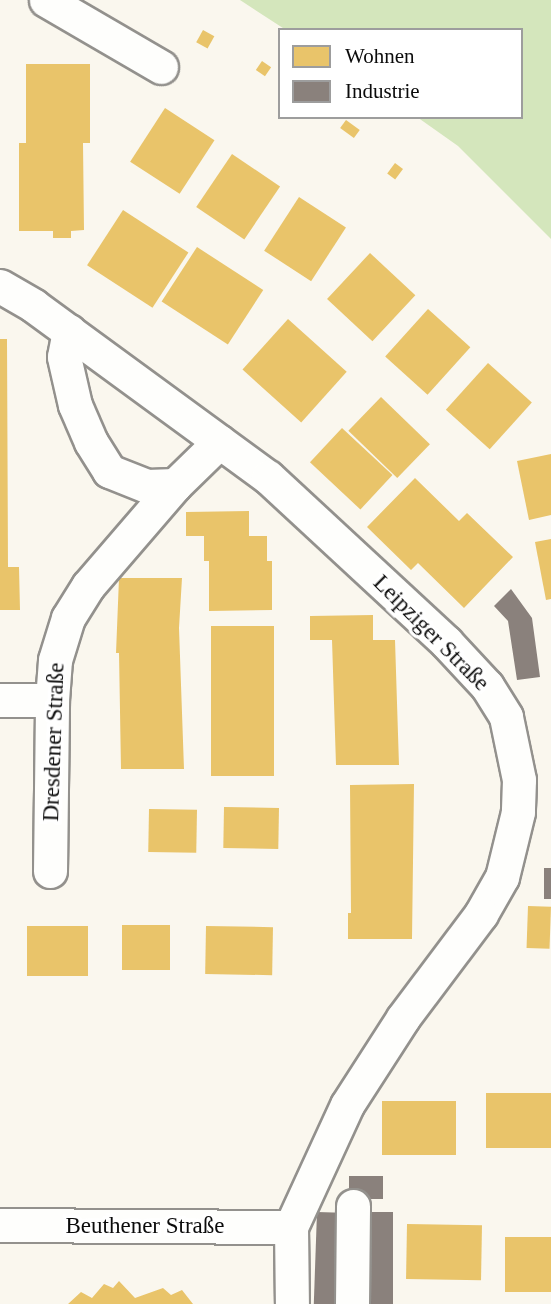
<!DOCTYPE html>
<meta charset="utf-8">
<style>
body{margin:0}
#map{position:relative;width:551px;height:1304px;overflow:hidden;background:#faf7ee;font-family:"Times New Roman",serif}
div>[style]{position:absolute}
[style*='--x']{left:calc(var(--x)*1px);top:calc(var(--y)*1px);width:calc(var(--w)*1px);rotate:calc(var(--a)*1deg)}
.forest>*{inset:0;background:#d4e6bc}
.homes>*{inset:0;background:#e9c46a;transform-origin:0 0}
.industry>*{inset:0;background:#8a817c;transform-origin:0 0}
.roads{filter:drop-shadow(2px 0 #93918d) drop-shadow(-2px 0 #93918d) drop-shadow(0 2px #93918d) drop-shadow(0 -2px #93918d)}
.minor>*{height:33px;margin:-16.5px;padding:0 16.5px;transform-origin:16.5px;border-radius:16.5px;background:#fefefc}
span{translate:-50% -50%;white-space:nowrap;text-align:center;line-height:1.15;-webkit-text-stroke:7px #fff;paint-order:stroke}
.street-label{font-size:23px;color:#0b0b0b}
.legend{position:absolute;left:278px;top:28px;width:245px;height:91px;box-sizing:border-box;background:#fff;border:2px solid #9d9d9d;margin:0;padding:9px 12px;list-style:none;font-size:21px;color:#0b0b0b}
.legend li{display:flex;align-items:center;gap:14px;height:35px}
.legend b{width:35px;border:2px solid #9d9d9d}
</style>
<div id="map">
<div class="forest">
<i style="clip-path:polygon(240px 0,551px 0,551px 239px,458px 146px,417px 117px,521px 117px,521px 30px,286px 30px)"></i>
</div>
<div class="homes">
<i style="left:203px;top:30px;width:13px;height:14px;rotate:29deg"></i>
<i style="left:262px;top:61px;width:11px;height:11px;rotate:34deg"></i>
<i style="clip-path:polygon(26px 64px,90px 64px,90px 143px,83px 143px,84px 230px,71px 231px,71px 238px,53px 238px,53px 231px,19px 231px,19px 143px,26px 143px)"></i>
<i style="left:165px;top:108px;width:59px;height:64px;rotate:33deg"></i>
<i style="left:346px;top:120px;width:17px;height:10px;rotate:36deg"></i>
<i style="left:232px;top:154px;width:58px;height:64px;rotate:34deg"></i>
<i style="left:395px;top:163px;width:10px;height:13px;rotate:37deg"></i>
<i style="left:299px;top:197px;width:56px;height:64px;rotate:33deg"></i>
<i style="left:123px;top:210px;width:78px;height:66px;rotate:33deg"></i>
<i style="left:197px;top:247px;width:79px;height:65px;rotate:33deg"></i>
<i style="left:370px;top:253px;width:62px;height:63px;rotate:43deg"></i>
<i style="left:428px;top:309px;width:57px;height:64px;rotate:42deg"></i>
<i style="left:288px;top:319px;width:79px;height:68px;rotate:42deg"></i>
<i style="clip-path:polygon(0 339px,7px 339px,8px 567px,19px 567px,20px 610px,0 610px)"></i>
<i style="left:488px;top:363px;width:59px;height:63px;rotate:42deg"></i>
<i style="left:381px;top:397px;width:68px;height:47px;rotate:44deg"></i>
<i style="left:342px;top:428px;width:69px;height:47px;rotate:43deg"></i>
<i style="clip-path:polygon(551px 454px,551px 515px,529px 520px,517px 461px)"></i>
<i style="clip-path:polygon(415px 478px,459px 521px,467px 513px,513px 557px,464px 608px,418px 563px,411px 570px,367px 527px)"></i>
<i style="clip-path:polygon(249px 511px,249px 536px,267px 536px,267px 561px,272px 561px,272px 610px,209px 611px,209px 561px,204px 561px,204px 536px,186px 536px,186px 512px)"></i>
<i style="clip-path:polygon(551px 539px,551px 599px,546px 600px,535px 542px)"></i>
<i style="clip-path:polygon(119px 578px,182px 578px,179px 628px,184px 769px,121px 769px,119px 653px,116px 653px)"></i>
<i style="clip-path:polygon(373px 615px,373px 640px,395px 640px,399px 765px,336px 765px,332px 640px,310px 640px,310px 616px)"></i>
<i style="left:211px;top:626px;width:63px;height:150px"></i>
<i style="clip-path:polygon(414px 784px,412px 939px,348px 939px,348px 913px,351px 913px,350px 785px)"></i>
<i style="left:224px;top:807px;width:55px;height:41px;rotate:1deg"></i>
<i style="left:149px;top:809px;width:48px;height:43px;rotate:1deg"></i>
<i style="left:528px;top:906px;width:23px;height:42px;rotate:2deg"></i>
<i style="left:122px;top:925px;width:48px;height:45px"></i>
<i style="left:27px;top:926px;width:61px;height:50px"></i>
<i style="left:206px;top:926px;width:67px;height:48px;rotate:1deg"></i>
<i style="left:486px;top:1093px;width:65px;height:55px"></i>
<i style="left:382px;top:1101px;width:74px;height:54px"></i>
<i style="left:407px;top:1224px;width:75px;height:55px;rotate:1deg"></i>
<i style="left:505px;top:1237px;width:46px;height:55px"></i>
<i style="clip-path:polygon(119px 1281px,135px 1298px,163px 1288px,171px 1295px,182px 1290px,193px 1304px,68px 1304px,81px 1292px,92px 1298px,104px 1284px,113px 1288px)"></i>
</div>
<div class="industry">
<i style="clip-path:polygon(511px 589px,532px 618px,540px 677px,517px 680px,508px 621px,494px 606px)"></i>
<i style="left:544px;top:868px;width:7px;height:31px"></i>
<i style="left:349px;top:1176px;width:34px;height:23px"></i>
<i style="left:317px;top:1212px;width:25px;height:92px;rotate:2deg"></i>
<i style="left:369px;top:1212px;width:24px;height:92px"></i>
</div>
<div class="roads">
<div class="minor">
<i style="--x:46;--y:0;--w:133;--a:30.2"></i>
<i style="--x:0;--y:286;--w:39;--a:30"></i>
<i style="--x:34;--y:306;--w:290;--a:36.2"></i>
<i style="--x:268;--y:477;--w:243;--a:42.8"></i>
<i style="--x:446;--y:642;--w:60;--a:47"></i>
<i style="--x:487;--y:686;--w:36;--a:58"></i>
<i style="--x:506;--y:717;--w:64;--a:78.3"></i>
<i style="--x:519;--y:780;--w:32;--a:92"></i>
<i style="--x:518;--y:812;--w:67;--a:103.8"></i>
<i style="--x:502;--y:877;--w:43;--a:119.6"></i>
<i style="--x:481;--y:914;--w:130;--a:126.9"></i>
<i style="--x:403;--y:1018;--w:103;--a:122.8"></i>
<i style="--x:347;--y:1105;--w:134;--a:114.7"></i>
<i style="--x:291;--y:1227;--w:77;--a:89.3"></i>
<i style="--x:69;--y:331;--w:26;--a:101"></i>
<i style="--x:64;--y:357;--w:49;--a:77.1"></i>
<i style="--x:75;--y:405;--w:40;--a:66.6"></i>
<i style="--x:91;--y:442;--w:34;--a:58"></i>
<i style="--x:109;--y:471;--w:41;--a:21.5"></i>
<i style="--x:147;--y:486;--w:28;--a:-2"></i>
<i style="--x:0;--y:700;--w:52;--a:0"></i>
<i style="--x:50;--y:871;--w:171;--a:-89.3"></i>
<i style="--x:52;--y:700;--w:40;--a:-85.7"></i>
<i style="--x:55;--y:660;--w:44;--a:-72.8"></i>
<i style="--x:68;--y:618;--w:38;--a:-58"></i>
<i style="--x:88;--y:586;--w:133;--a:-49.3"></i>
<i style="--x:175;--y:485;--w:62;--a:-44.3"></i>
<i style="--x:0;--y:1225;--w:291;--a:0.4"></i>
<i style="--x:352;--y:1304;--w:98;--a:-89.4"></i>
</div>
</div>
<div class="street-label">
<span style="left:431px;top:633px;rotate:45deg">Leipziger Straße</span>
<span style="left:54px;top:742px;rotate:-88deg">Dresdener Straße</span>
<span style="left:145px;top:1226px">Beuthener Straße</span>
</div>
<ul class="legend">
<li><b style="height:19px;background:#e9c46a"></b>Wohnen</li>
<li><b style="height:19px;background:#8a817c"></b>Industrie</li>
</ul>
</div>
